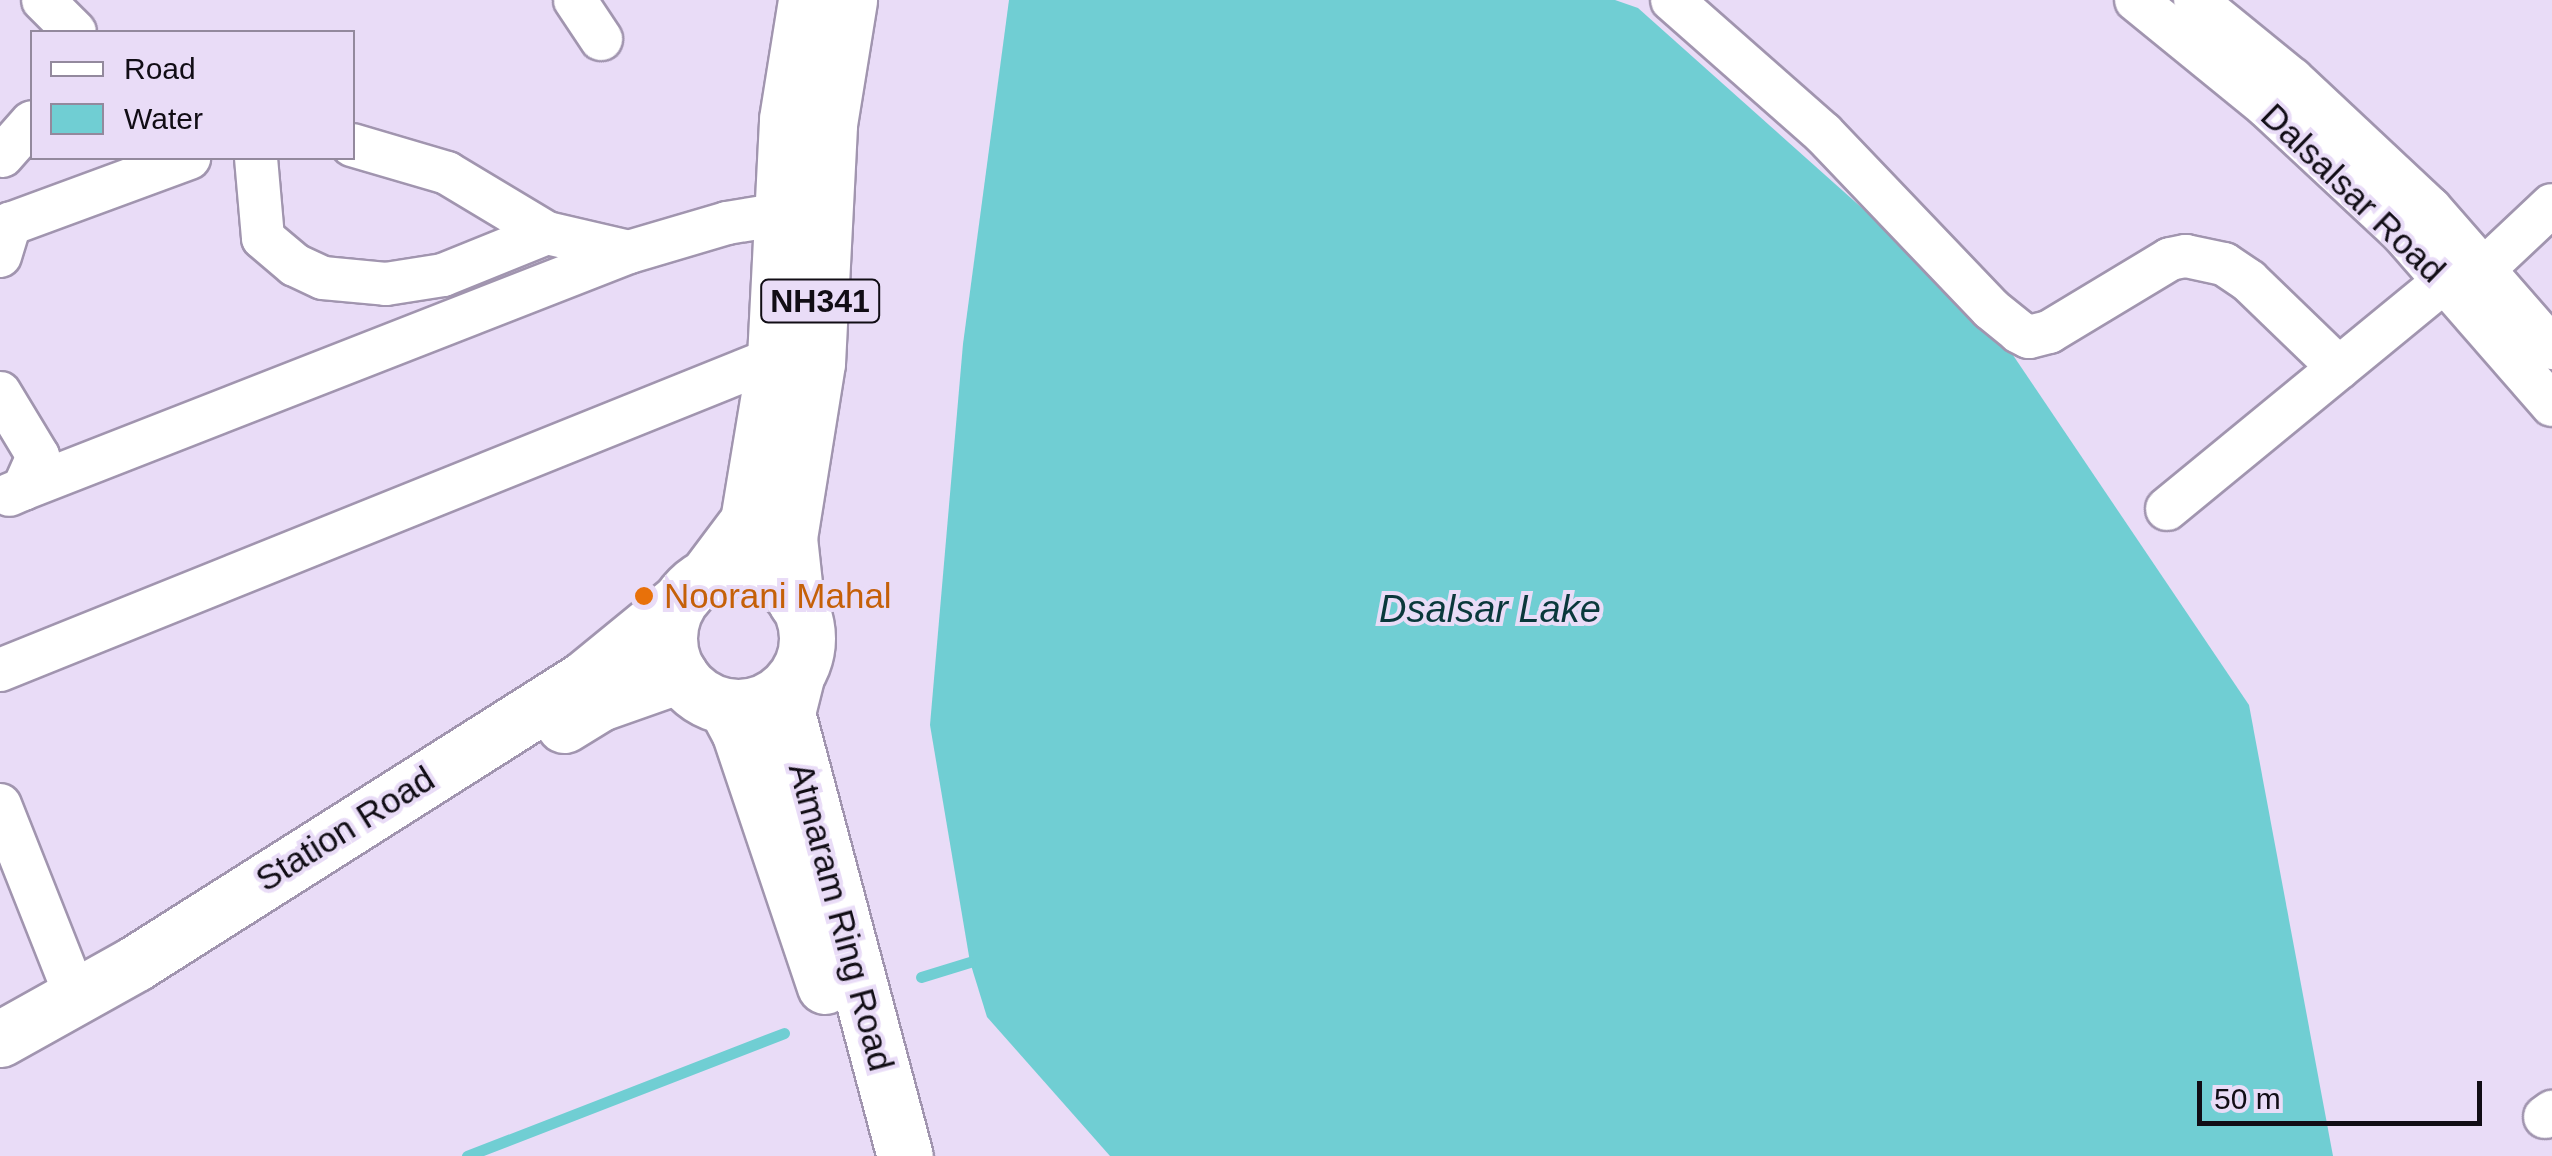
<!DOCTYPE html>
<style>
body{margin:0}
#map{position:relative;width:2552px;height:1156px;overflow:hidden;background:#e9dcf7;font-family:Helvetica,sans-serif}
div>[style]{position:absolute}
[style*='--x']{left:calc(var(--x)*1px);top:calc(var(--y)*1px);width:calc(var(--w)*1px);rotate:calc(var(--a)*1deg)}
.water>*{inset:0;background:#70ced3}
.stream>*{height:11px;margin:-5.5px;padding:0 5.5px;transform-origin:5.5px;border-radius:5.5px;background:#70ced3}
.roads{filter:drop-shadow(2px 0 #a195af) drop-shadow(-2px 0 #a195af) drop-shadow(0 2px #a195af) drop-shadow(0 -2px #a195af)}
.minor>*{height:42px;margin:-21px;padding:0 21px;transform-origin:21px;border-radius:21px;background:#fff}
.major>*{height:55px;margin:-27.5px;padding:0 27.5px;transform-origin:27.5px;border-radius:27.5px;background:#fff}
.highway>*{height:55px;margin:-27.5px;padding:0 27.5px;transform-origin:27.5px;border-radius:27.5px;background:#fff}
.highway>.ring{margin:-27.5px;padding:0;box-sizing:content-box;background:none;border:55px solid #fff;border-radius:50%}
.dots>*{width:28px;height:28px;translate:-50% -50%;box-sizing:border-box;border:5px solid #e9dcf7;border-radius:50%}
span{translate:-50% -50%;white-space:nowrap;text-align:center;line-height:1.15;-webkit-text-stroke:8px #e9dcf7;paint-order:stroke}
.shield-label span{padding:2px 8px;background:#e9dcf7;border:2px solid;border-radius:8px;-webkit-text-stroke-width:0}
.shield-label{font-size:32px;color:#110d15;font-weight:700}
.street-label{font-size:35px;color:#110d15}
.food-label{font-size:35px;color:#c56008}
.left{translate:0 -50%;text-align:left}
.water-label{font-size:38px;color:#0a383b;font-style:italic}
.legend{position:absolute;left:30px;top:30px;width:325px;height:130px;box-sizing:border-box;background:#e9dcf7;border:2px solid #93899d;margin:0;padding:12px 18px;list-style:none;font-size:30px;color:#110d15}
.legend li{display:flex;align-items:center;gap:20px;height:50px}
.legend b{width:50px;border:2px solid #93899d}
.scale{position:absolute;left:2197px;top:1081px;width:285px;height:45px;box-sizing:border-box;border:5px solid #110d15;border-top:0;padding-left:12px;font-size:30px;line-height:35px;white-space:nowrap;color:#110d15;-webkit-text-stroke:8px #e9dcf7;paint-order:stroke}
</style>
<div id="map">
<div class="water">
<i style="clip-path:polygon(1009px 0,1615px 0,1638px 8px,1992px 324px,2249px 705px,2333px 1156px,1110px 1156px,987px 1017px,970px 962px,930px 725px,963px 344px)"></i>
</div>
<div class="stream">
<i style="--x:921;--y:977;--w:51;--a:-17"></i>
<i style="--x:467;--y:1156;--w:340;--a:-21.2"></i>
</div>
<div class="roads">
<div class="minor">
<i style="--x:43;--y:0;--w:45;--a:45"></i>
<i style="--x:575;--y:0;--w:47;--a:56.3"></i>
<i style="--x:1672;--y:0;--w:201;--a:41.4"></i>
<i style="--x:1823;--y:133;--w:243;--a:46.3"></i>
<i style="--x:1991;--y:309;--w:36;--a:39"></i>
<i style="--x:2019;--y:332;--w:11;--a:27"></i>
<i style="--x:2029;--y:337;--w:21;--a:-14"></i>
<i style="--x:2049;--y:332;--w:141;--a:-31.1"></i>
<i style="--x:2170;--y:259;--w:16;--a:-11"></i>
<i style="--x:2186;--y:256;--w:39;--a:12"></i>
<i style="--x:2224;--y:264;--w:30;--a:34"></i>
<i style="--x:2249;--y:281;--w:125;--a:44"></i>
<i style="--x:2136;--y:0;--w:169;--a:39.2"></i>
<i style="--x:2267;--y:107;--w:186;--a:43"></i>
<i style="--x:2403;--y:234;--w:227;--a:48.9"></i>
<i style="--x:2195;--y:0;--w:125;--a:39.2"></i>
<i style="--x:2292;--y:79;--w:189;--a:43.1"></i>
<i style="--x:2430;--y:208;--w:186;--a:48.9"></i>
<i style="--x:352;--y:145;--w:99;--a:16.4"></i>
<i style="--x:447;--y:173;--w:117;--a:31"></i>
<i style="--x:547;--y:233;--w:84;--a:13"></i>
<i style="--x:629;--y:252;--w:102;--a:-16.5"></i>
<i style="--x:727;--y:223;--w:56;--a:-9.3"></i>
<i style="--x:2;--y:156;--w:45;--a:-48.6"></i>
<i style="--x:256;--y:158;--w:80;--a:85"></i>
<i style="--x:263;--y:238;--w:42;--a:40.2"></i>
<i style="--x:295;--y:265;--w:31;--a:25"></i>
<i style="--x:323;--y:278;--w:63;--a:5.4"></i>
<i style="--x:386;--y:284;--w:58;--a:-9"></i>
<i style="--x:443;--y:275;--w:112;--a:-22"></i>
<i style="--x:0;--y:256;--w:34;--a:-73"></i>
<i style="--x:10;--y:224;--w:191;--a:-20.2"></i>
<i style="--x:2484;--y:269;--w:93;--a:-43.3"></i>
<i style="--x:0;--y:393;--w:74;--a:58.9"></i>
<i style="--x:38;--y:456;--w:36;--a:114"></i>
<i style="--x:23;--y:489;--w:15;--a:157"></i>
<i style="--x:23;--y:489;--w:651;--a:-21.36"></i>
<i style="--x:2167;--y:509;--w:360;--a:-39.4"></i>
<i style="--x:0;--y:670;--w:835;--a:-21.93"></i>
<i style="--x:0;--y:805;--w:206;--a:68.4"></i>
<i style="--x:2545;--y:1117;--w:9;--a:-36"></i>
</div>
<div class="major">
<i style="--x:564;--y:725;--w:42;--a:-31.4"></i>
<i style="--x:600;--y:703;--w:85;--a:-19.3"></i>
<i style="--x:0;--y:1039;--w:156;--a:-29.2"></i>
<i style="--x:136;--y:963;--w:530;--a:-32.37"></i>
<i style="--x:584;--y:679;--w:122;--a:-39.3"></i>
</div>
<div class="highway">
<i class="ring" style="left:669px;top:569px;width:83px;height:83px"></i>
<i style="--x:706;--y:577;--w:70;--a:-53.1"></i>
<i style="--x:748;--y:521;--w:165;--a:-80.6"></i>
<i style="--x:775;--y:358;--w:239;--a:-87.1"></i>
<i style="--x:787;--y:119;--w:121;--a:-80.9"></i>
<i style="--x:796;--y:602;--w:64;--a:-96.2"></i>
<i style="--x:789;--y:538;--w:177;--a:-80.9"></i>
<i style="--x:817;--y:363;--w:239;--a:-87.1"></i>
<i style="--x:829;--y:124;--w:126;--a:-80.8"></i>
<i style="--x:796;--y:677;--w:37;--a:104"></i>
<i style="--x:787;--y:713;--w:458;--a:75.1"></i>
<i style="--x:726;--y:707;--w:27;--a:62"></i>
<i style="--x:739;--y:731;--w:269;--a:71.4"></i>
</div>
</div>
<div class="dots">
<i style="left:644px;top:596px;background:#e8710a"></i>
</div>
<div class="shield-label">
<span style="left:820px;top:301px">NH341</span>
</div>
<div class="street-label">
<span style="left:2353px;top:193px;rotate:44deg">Dalsalsar Road</span>
<span style="left:345px;top:829px;rotate:-32deg">Station Road</span>
<span style="left:841px;top:917px;rotate:75deg">Atmaram Ring Road</span>
</div>
<div class="food-label">
<span class="left" style="left:664px;top:596px">Noorani Mahal</span>
</div>
<div class="water-label">
<span style="left:1490px;top:610px">Dsalsar Lake</span>
</div>
<ul class="legend">
<li><b style="height:12px;background:#fff"></b>Road</li>
<li><b style="height:28px;background:#70ced3"></b>Water</li>
</ul>
<div class="scale">50 m</div>
</div>
